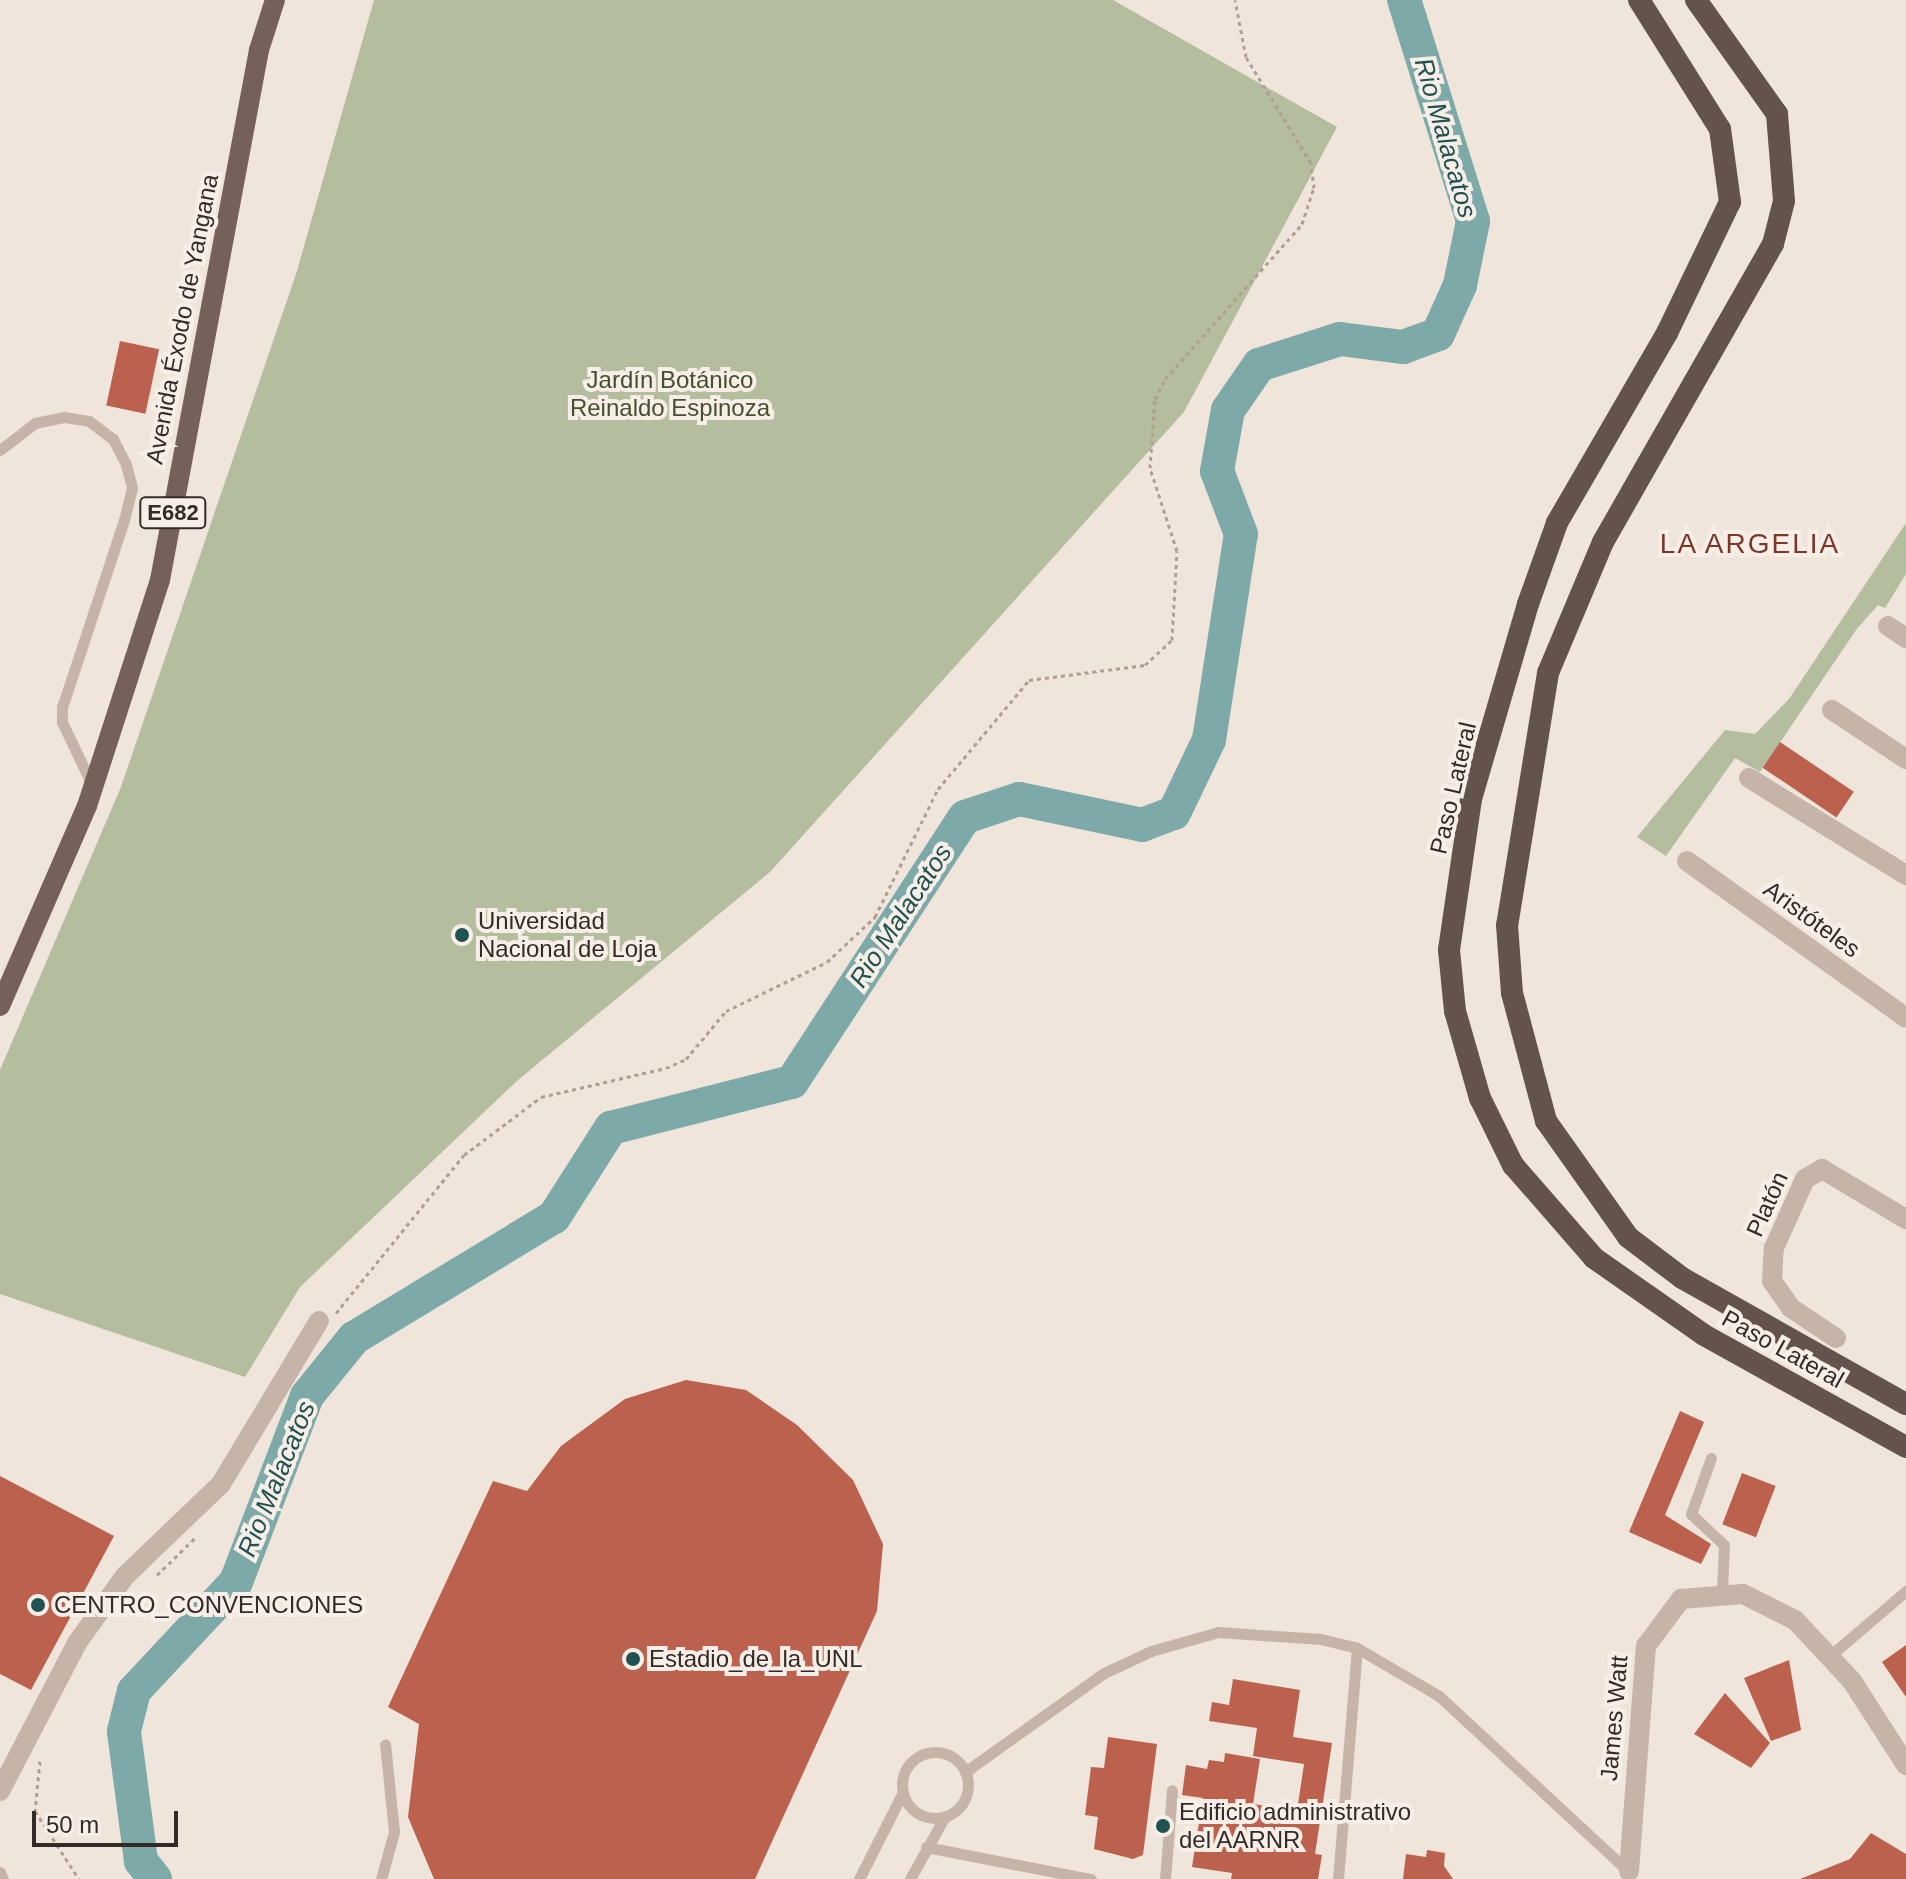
<!DOCTYPE html>
<meta charset="utf-8">
<style>
body{margin:0}
#map{position:relative;width:1906px;height:1879px;overflow:hidden;background:#efe5db;font-family:Helvetica,sans-serif}
div>[style]{position:absolute}
[style*='--x']{left:calc(var(--x)*1px);top:calc(var(--y)*1px);width:calc(var(--w)*1px);rotate:calc(var(--a)*1deg)}
.green>*{inset:0;background:#b4bd9d}
.river>*{height:34px;margin:-17px;padding:0 17px;transform-origin:17px;border-radius:17px;background:#7daaa9}
.building>*{inset:0;background:#bb614e;transform-origin:0 0}
.path>*{height:3px;margin-top:-1.5px;transform-origin:0;background:repeating-linear-gradient(90deg,#b29e93 0 4px,transparent 0 8px)}
.service>*{height:11px;margin:-5.5px;padding:0 5.5px;transform-origin:5.5px;border-radius:5.5px;background:#c6b4a8}
.service>.ring{margin:-5.5px;padding:0;box-sizing:content-box;background:none;border:11px solid #c6b4a8;border-radius:50%}
.minor>*{height:20px;margin:-10px;padding:0 10px;transform-origin:10px;border-radius:10px;background:#c6b4a8}
.primary>*{height:20px;margin:-10px;padding:0 10px;transform-origin:10px;border-radius:10px;background:#75615a}
.trunk>*{height:22px;margin:-11px;padding:0 11px;transform-origin:11px;border-radius:11px;background:#64534d}
.dots>*{width:22px;height:22px;translate:-50% -50%;box-sizing:border-box;border:4px solid #f7efe7;border-radius:50%}
span{translate:-50% -50%;white-space:nowrap;text-align:center;line-height:1.15;-webkit-text-stroke:8px #f7efe7;paint-order:stroke}
.shield-label span{padding:2px 6px;background:#f7efe7;border:2px solid;border-radius:6px;-webkit-text-stroke-width:0}
.shield-label{font-size:22px;color:#342b28;font-weight:700}
.street-label{font-size:24px;color:#342b28}
.park-label{font-size:24px;color:#46502e}
.poi-label{font-size:24px;color:#342b28}
.left{translate:0 -50%;text-align:left}
.water-label{font-size:26px;color:#215252;font-style:italic}
.quarter-label{font-size:28px;color:#7c3728;letter-spacing:2px}
.scale{position:absolute;left:32px;top:1811px;width:146px;height:36px;box-sizing:border-box;border:4px solid #342b28;border-top:0;padding-left:10px;font-size:24px;line-height:28px;white-space:nowrap;color:#342b28;-webkit-text-stroke:6px #f7efe7;paint-order:stroke}
</style>
<div id="map">
<div class="green">
<i style="clip-path:polygon(374px 0,1113px 0,1337px 127px,1184px 412px,770px 872px,518px 1080px,300px 1287px,245px 1377px,0 1294px,0 1070px,121px 787px,297px 271px)"></i>
<i style="clip-path:polygon(1906px 523px,1906px 574px,1885px 608px,1878px 605px,1856px 630px,1760px 772px,1735px 758px,1666px 856px,1637px 837px,1725px 730px,1755px 734px,1789px 699px)"></i>
</div>
<div class="river">
<i style="--x:155;--y:1879;--w:23;--a:-128"></i>
<i style="--x:141;--y:1861;--w:131;--a:-97.5"></i>
<i style="--x:124;--y:1731;--w:41;--a:-76"></i>
<i style="--x:134;--y:1691;--w:149;--a:-46.9"></i>
<i style="--x:236;--y:1582;--w:199;--a:-69.1"></i>
<i style="--x:307;--y:1396;--w:75;--a:-51"></i>
<i style="--x:354;--y:1338;--w:234;--a:-31.2"></i>
<i style="--x:554;--y:1217;--w:106;--a:-57.4"></i>
<i style="--x:611;--y:1128;--w:187;--a:-14.3"></i>
<i style="--x:792;--y:1082;--w:316;--a:-56.9"></i>
<i style="--x:965;--y:817;--w:57;--a:-18.4"></i>
<i style="--x:1019;--y:799;--w:126;--a:11.9"></i>
<i style="--x:1142;--y:825;--w:34;--a:-21"></i>
<i style="--x:1174;--y:813;--w:81;--a:-64.4"></i>
<i style="--x:1209;--y:740;--w:208;--a:-81.2"></i>
<i style="--x:1241;--y:534;--w:67;--a:-110.9"></i>
<i style="--x:1217;--y:471;--w:62;--a:-79.8"></i>
<i style="--x:1228;--y:410;--w:55;--a:-55.4"></i>
<i style="--x:1259;--y:365;--w:85;--a:-17.8"></i>
<i style="--x:1340;--y:339;--w:64;--a:7.2"></i>
<i style="--x:1403;--y:347;--w:37;--a:-20"></i>
<i style="--x:1438;--y:334;--w:54;--a:-65.8"></i>
<i style="--x:1460;--y:285;--w:65;--a:-78.5"></i>
<i style="--x:1473;--y:221;--w:232;--a:-107.3"></i>
</div>
<div class="building">
<i style="left:120px;top:341px;width:40px;height:66px;rotate:12deg"></i>
<i style="left:1780px;top:742px;width:89px;height:31px;rotate:34deg"></i>
<i style="clip-path:polygon(686px 1380px,746px 1390px,797px 1425px,853px 1480px,883px 1544px,877px 1611px,755px 1879px,434px 1879px,408px 1817px,419px 1724px,388px 1707px,493px 1481px,527px 1491px,561px 1446px,625px 1399px)"></i>
<i style="clip-path:polygon(1680px 1411px,1704px 1422px,1665px 1515px,1711px 1544px,1701px 1564px,1629px 1532px)"></i>
<i style="left:1742px;top:1473px;width:36px;height:55px;rotate:21deg"></i>
<i style="clip-path:polygon(0 1476px,114px 1536px,31px 1690px,0 1674px)"></i>
<i style="clip-path:polygon(1906px 1645px,1906px 1697px,1882px 1662px)"></i>
<i style="clip-path:polygon(1789px 1660px,1801px 1730px,1771px 1741px,1744px 1678px)"></i>
<i style="clip-path:polygon(1233px 1679px,1300px 1690px,1293px 1737px,1332px 1743px,1315px 1854px,1322px 1855px,1318px 1879px,1231px 1879px,1232px 1873px,1192px 1867px,1203px 1798px,1182px 1795px,1186px 1765px,1207px 1769px,1209px 1760px,1224px 1762px,1225px 1753px,1260px 1759px,1253px 1804px,1297px 1811px,1304px 1764px,1253px 1756px,1257px 1728px,1209px 1721px,1212px 1702px,1229px 1705px)"></i>
<i style="clip-path:polygon(1725px 1693px,1770px 1743px,1751px 1768px,1694px 1734px)"></i>
<i style="clip-path:polygon(1108px 1737px,1157px 1744px,1143px 1855px,1133px 1859px,1094px 1849px,1098px 1817px,1085px 1815px,1091px 1767px,1104px 1768px)"></i>
<i style="clip-path:polygon(1871px 1833px,1906px 1854px,1906px 1879px,1800px 1879px,1850px 1859px)"></i>
<i style="clip-path:polygon(1427px 1850px,1445px 1853px,1444px 1866px,1453px 1879px,1403px 1879px,1406px 1854px,1426px 1857px)"></i>
</div>
<div class="path">
<i style="--x:336;--y:1313;--w:203;--a:-51"></i>
<i style="--x:464;--y:1155;--w:96;--a:-37"></i>
<i style="--x:541;--y:1097;--w:128;--a:-13.1"></i>
<i style="--x:666;--y:1068;--w:22;--a:-24"></i>
<i style="--x:686;--y:1059;--w:62;--a:-50.2"></i>
<i style="--x:726;--y:1011;--w:112;--a:-25.9"></i>
<i style="--x:827;--y:962;--w:66;--a:-43.2"></i>
<i style="--x:875;--y:917;--w:143;--a:-63.8"></i>
<i style="--x:938;--y:789;--w:142;--a:-50.1"></i>
<i style="--x:1029;--y:680;--w:117;--a:-7.4"></i>
<i style="--x:1145;--y:665;--w:37;--a:-43"></i>
<i style="--x:1172;--y:640;--w:89;--a:-86.8"></i>
<i style="--x:1177;--y:551;--w:87;--a:-108"></i>
<i style="--x:1150;--y:468;--w:69;--a:-85.9"></i>
<i style="--x:1155;--y:399;--w:22;--a:-63"></i>
<i style="--x:1165;--y:379;--w:207;--a:-48.5"></i>
<i style="--x:1302;--y:224;--w:38;--a:-72"></i>
<i style="--x:1314;--y:188;--w:25;--a:-97"></i>
<i style="--x:1311;--y:163;--w:124;--a:-121.5"></i>
<i style="--x:1246;--y:57;--w:58;--a:-100.9"></i>
<i style="--x:157;--y:1575;--w:56;--a:-44.3"></i>
<i style="--x:40;--y:1761;--w:50;--a:95.7"></i>
<i style="--x:35;--y:1811;--w:81;--a:57.1"></i>
</div>
<div class="service">
<i style="--x:0;--y:450;--w:44;--a:-37.6"></i>
<i style="--x:35;--y:423;--w:30;--a:-12"></i>
<i style="--x:64;--y:417;--w:25;--a:9"></i>
<i style="--x:89;--y:421;--w:30;--a:37"></i>
<i style="--x:113;--y:439;--w:29;--a:63"></i>
<i style="--x:126;--y:465;--w:24;--a:75"></i>
<i style="--x:132;--y:488;--w:33;--a:104"></i>
<i style="--x:124;--y:520;--w:197;--a:108.3"></i>
<i style="--x:62;--y:707;--w:15;--a:90"></i>
<i style="--x:62;--y:722;--w:72;--a:64.5"></i>
<i style="--x:1711;--y:1458;--w:59;--a:109.7"></i>
<i style="--x:1691;--y:1514;--w:45;--a:43.2"></i>
<i style="--x:1724;--y:1545;--w:46;--a:92.5"></i>
<i style="--x:1831;--y:1655;--w:99;--a:-40.5"></i>
<i class="ring" style="left:902px;top:1752px;width:55px;height:55px"></i>
<i style="--x:965;--y:1772;--w:171;--a:-35.5"></i>
<i style="--x:1104;--y:1673;--w:52;--a:-25.1"></i>
<i style="--x:1151;--y:1651;--w:70;--a:-15.8"></i>
<i style="--x:1218;--y:1632;--w:103;--a:3.9"></i>
<i style="--x:1321;--y:1639;--w:37;--a:14"></i>
<i style="--x:1357;--y:1648;--w:95;--a:30.3"></i>
<i style="--x:1439;--y:1696;--w:259;--a:42.8"></i>
<i style="--x:926;--y:1847;--w:168;--a:11"></i>
<i style="--x:0;--y:1872;--w:8;--a:67"></i>
<i style="--x:381;--y:1879;--w:49;--a:-74.5"></i>
<i style="--x:394;--y:1832;--w:88;--a:-95.8"></i>
<i style="--x:859;--y:1879;--w:97;--a:-63.2"></i>
<i style="--x:910;--y:1879;--w:72;--a:-60.9"></i>
<i style="--x:1165;--y:1879;--w:89;--a:-85.5"></i>
<i style="--x:1338;--y:1879;--w:232;--a:-85.3"></i>
</div>
<div class="minor">
<i style="--x:1888;--y:626;--w:22;--a:34"></i>
<i style="--x:1832;--y:710;--w:89;--a:33.5"></i>
<i style="--x:1749;--y:778;--w:185;--a:31.7"></i>
<i style="--x:1687;--y:861;--w:269;--a:35.6"></i>
<i style="--x:1836;--y:1338;--w:54;--a:-146.3"></i>
<i style="--x:1791;--y:1308;--w:33;--a:-125"></i>
<i style="--x:1772;--y:1281;--w:33;--a:-87"></i>
<i style="--x:1774;--y:1248;--w:76;--a:-65.8"></i>
<i style="--x:1805;--y:1179;--w:20;--a:-30"></i>
<i style="--x:1822;--y:1169;--w:98;--a:30.8"></i>
<i style="--x:0;--y:1791;--w:167;--a:-62.5"></i>
<i style="--x:77;--y:1643;--w:82;--a:-54.4"></i>
<i style="--x:125;--y:1576;--w:133;--a:-43.8"></i>
<i style="--x:221;--y:1484;--w:190;--a:-59"></i>
<i style="--x:1629;--y:1871;--w:226;--a:-85.7"></i>
<i style="--x:1646;--y:1646;--w:59;--a:-53.3"></i>
<i style="--x:1681;--y:1599;--w:62;--a:-4.6"></i>
<i style="--x:1743;--y:1594;--w:58;--a:26.6"></i>
<i style="--x:1795;--y:1620;--w:83;--a:46.9"></i>
<i style="--x:1852;--y:1681;--w:100;--a:57.3"></i>
</div>
<div class="primary">
<i style="--x:0;--y:1006;--w:218;--a:-66.5"></i>
<i style="--x:87;--y:806;--w:237;--a:-72.1"></i>
<i style="--x:160;--y:580;--w:539;--a:-79.42"></i>
<i style="--x:259;--y:50;--w:52;--a:-72.3"></i>
</div>
<div class="trunk">
<i style="--x:1639;--y:0;--w:152;--a:57.9"></i>
<i style="--x:1720;--y:129;--w:74;--a:82.2"></i>
<i style="--x:1730;--y:202;--w:145;--a:115.7"></i>
<i style="--x:1667;--y:333;--w:220;--a:120.1"></i>
<i style="--x:1557;--y:523;--w:86;--a:109.7"></i>
<i style="--x:1528;--y:604;--w:203;--a:106.3"></i>
<i style="--x:1471;--y:799;--w:153;--a:98.3"></i>
<i style="--x:1449;--y:950;--w:61;--a:84.4"></i>
<i style="--x:1455;--y:1011;--w:91;--a:74"></i>
<i style="--x:1480;--y:1098;--w:75;--a:63.8"></i>
<i style="--x:1513;--y:1165;--w:123;--a:48.9"></i>
<i style="--x:1594;--y:1258;--w:134;--a:35"></i>
<i style="--x:1704;--y:1335;--w:231;--a:29"></i>
<i style="--x:1696;--y:0;--w:140;--a:54.6"></i>
<i style="--x:1777;--y:114;--w:87;--a:85.4"></i>
<i style="--x:1784;--y:201;--w:44;--a:104.3"></i>
<i style="--x:1773;--y:244;--w:343;--a:119.7"></i>
<i style="--x:1603;--y:542;--w:142;--a:112.8"></i>
<i style="--x:1548;--y:673;--w:255;--a:99.2"></i>
<i style="--x:1507;--y:925;--w:68;--a:85.8"></i>
<i style="--x:1512;--y:993;--w:132;--a:75.1"></i>
<i style="--x:1546;--y:1121;--w:142;--a:54.7"></i>
<i style="--x:1628;--y:1237;--w:68;--a:37.2"></i>
<i style="--x:1682;--y:1278;--w:257;--a:29.4"></i>
</div>
<div class="dots">
<i style="left:462px;top:935px;background:#215252"></i>
<i style="left:38px;top:1605px;background:#215252"></i>
<i style="left:633px;top:1659px;background:#215252"></i>
<i style="left:1163px;top:1826px;background:#215252"></i>
</div>
<div class="shield-label">
<span style="left:173px;top:513px">E682</span>
</div>
<div class="street-label">
<span style="left:182px;top:319px;rotate:-79deg">Avenida Éxodo de Yangana</span>
<span style="left:1453px;top:788px;rotate:-77deg">Paso Lateral</span>
<span style="left:1812px;top:919px;rotate:36deg">Aristóteles</span>
<span style="left:1767px;top:1204px;rotate:-66deg">Platón</span>
<span style="left:1783px;top:1349px;rotate:29deg">Paso Lateral</span>
<span style="left:1614px;top:1718px;rotate:-85deg">James Watt</span>
</div>
<div class="park-label">
<span style="left:670px;top:394px">Jardín Botánico<br>Reinaldo Espinoza</span>
</div>
<div class="poi-label">
<span class="left" style="left:478px;top:935px">Universidad<br>Nacional de Loja</span>
<span class="left" style="left:54px;top:1605px">CENTRO_CONVENCIONES</span>
<span class="left" style="left:649px;top:1659px">Estadio_de_la_UNL</span>
<span class="left" style="left:1179px;top:1826px">Edificio administrativo<br>del AARNR</span>
</div>
<div class="water-label">
<span style="left:1445px;top:138px;rotate:74deg">Rio Malacatos</span>
<span style="left:901px;top:916px;rotate:-57deg">Rio Malacatos</span>
<span style="left:277px;top:1479px;rotate:-68deg">Rio Malacatos</span>
</div>
<div class="quarter-label">
<span style="left:1750px;top:544px">LA ARGELIA</span>
</div>
<div class="scale">50 m</div>
</div>
